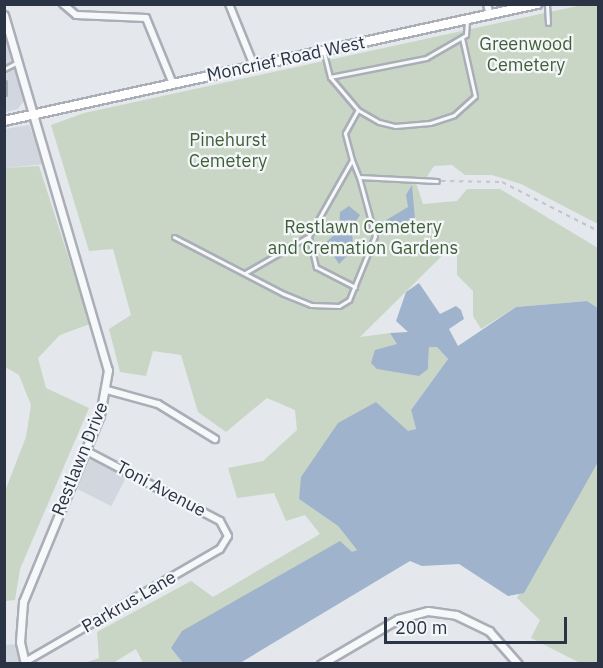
<!DOCTYPE html>
<style>
body{margin:0}
#map{position:relative;width:603px;height:668px;overflow:hidden;background:#e4e7ec;font-family:"IBM Plex Sans",sans-serif}
div>[style]{position:absolute}
[style*='--x']{left:calc(var(--x)*1px);top:calc(var(--y)*1px);width:calc(var(--w)*1px);rotate:calc(var(--a)*1deg)}
.built>*{inset:0;background:#d2d6de;transform-origin:0 0}
.green>*{inset:0;background:#c9d6c5}
.water>*{inset:0;background:#9fb4cc}
.path>*{height:1.5px;margin-top:-0.75px;transform-origin:0;background:repeating-linear-gradient(90deg,#c2c5cb 0 4.5px,transparent 0 9px)}
.roads{filter:drop-shadow(2px 0 #a9aeb7) drop-shadow(-2px 0 #a9aeb7) drop-shadow(0 2px #a9aeb7) drop-shadow(0 -2px #a9aeb7)}
.service>*{height:3px;margin:-1.5px;padding:0 1.5px;transform-origin:1.5px;border-radius:1.5px;background:#f7f8fa}
.minor>*{height:6px;margin:-3px;padding:0 3px;transform-origin:3px;border-radius:3px;background:#f7f8fa}
.tertiary>*{height:7px;margin:-3.5px;padding:0 3.5px;transform-origin:3.5px;border-radius:3.5px;background:#f7f8fa}
.secondary>*{height:8px;margin:-4px;padding:0 4px;transform-origin:4px;border-radius:4px;background:#fff}
span{translate:-50% -50%;white-space:nowrap;text-align:center;line-height:1.15;-webkit-text-stroke:4.5px #f4f6f9;paint-order:stroke}
.park-label{font-size:18px;color:#3f6138}
.street-label{font-size:18px;color:#2b3445}
.frame{position:absolute;inset:0;border:6px solid #2b3445;pointer-events:none}
.scale{position:absolute;left:384px;top:617px;width:183px;height:27px;box-sizing:border-box;border:3px solid #2b3445;border-top:0;padding-left:8px;font-size:18px;line-height:21px;white-space:nowrap;color:#2b3445;-webkit-text-stroke:4px #f4f6f9;paint-order:stroke}
</style>
<div id="map">
<div class="built">
<i style="clip-path:polygon(4px 35px,25px 99px,18px 109px,5px 112px)"></i>
<i style="clip-path:polygon(29px 125px,45px 164px,5px 168px,5px 129px)"></i>
<i style="left:88px;top:455px;width:44px;height:35px;rotate:27deg"></i>
<i style="clip-path:polygon(18px 644px,21px 663px,5px 663px,4px 645px)"></i>
</div>
<div class="green">
<i style="clip-path:polygon(582px 5px,598px 5px,598px 224px,521px 184px,492px 175px,465px 175px,452px 165px,434px 166px,426px 178px,414px 177px,423px 204px,457px 201px,467px 189px,500px 189px,598px 248px,598px 308px,587px 301px,516px 307px,481px 329px,473px 316px,473px 291px,457px 275px,457px 241px,360px 337px,390px 333px,428px 369px,429px 347px,437px 347px,448px 359px,411px 410px,416px 429px,299px 499px,338px 526px,357px 550px,172px 648px,183px 663px,143px 663px,136px 649px,113px 663px,85px 663px,99px 658px,97px 632px,191px 581px,213px 597px,320px 534px,305px 515px,286px 521px,274px 493px,237px 498px,228px 468px,263px 461px,297px 430px,295px 410px,267px 398px,226px 432px,198px 412px,181px 355px,153px 351px,146px 376px,120px 372px,109px 329px,131px 315px,113px 249px,89px 251px,51px 125px,84px 113px)"></i>
<i style="clip-path:polygon(39px 166px,90px 324px,60px 335px,38px 358px,46px 388px,89px 408px,20px 569px,15px 600px,5px 601px,5px 491px,26px 437px,31px 405px,19px 375px,5px 367px,5px 168px)"></i>
<i style="clip-path:polygon(598px 462px,598px 663px,580px 663px,531px 638px,540px 620px,517px 598px)"></i>
</div>
<div class="water">
<i style="clip-path:polygon(412px 185px,415px 219px,406px 233px,389px 236px,383px 222px,408px 207px,406px 195px)"></i>
<i style="clip-path:polygon(349px 206px,360px 215px,352px 227px,353px 250px,339px 264px,325px 243px,339px 231px,340px 212px)"></i>
<i style="clip-path:polygon(419px 283px,440px 314px,456px 306px,461px 310px,464px 319px,449px 329px,458px 346px,516px 307px,587px 301px,598px 308px,598px 462px,524px 593px,508px 596px,459px 564px,422px 566px,410px 561px,240px 663px,183px 663px,171px 648px,182px 631px,340px 541px,352px 552px,357px 550px,338px 526px,299px 499px,301px 477px,338px 423px,376px 402px,408px 431px,416px 429px,411px 410px,448px 359px,437px 347px,429px 347px,428px 369px,419px 376px,377px 369px,371px 363px,375px 350px,397px 344px,390px 333px,408px 332px,396px 321px,406px 292px)"></i>
</div>
<div class="path">
<i style="--x:441;--y:181;--w:61;--a:0.9"></i>
<i style="--x:502;--y:182;--w:108;--a:27"></i>
</div>
<div class="roads">
<div class="service">
<i style="--x:547;--y:4;--w:19;--a:87"></i>
<i style="--x:324;--y:53;--w:25;--a:76"></i>
<i style="--x:330;--y:77;--w:98;--a:-11.2"></i>
<i style="--x:426;--y:58;--w:46;--a:-29.9"></i>
<i style="--x:466;--y:35;--w:14;--a:-86"></i>
<i style="--x:4;--y:69;--w:13;--a:-27"></i>
<i style="--x:330;--y:77;--w:43;--a:49.7"></i>
<i style="--x:358;--y:110;--w:24;--a:30"></i>
<i style="--x:379;--y:122;--w:16;--a:14"></i>
<i style="--x:395;--y:126;--w:35;--a:-5"></i>
<i style="--x:430;--y:123;--w:25;--a:-18"></i>
<i style="--x:454;--y:115;--w:28;--a:-42"></i>
<i style="--x:475;--y:96;--w:59;--a:-102.6"></i>
<i style="--x:4;--y:83;--w:10;--a:90"></i>
<i style="--x:352;--y:160;--w:28;--a:-105"></i>
<i style="--x:345;--y:133;--w:26;--a:-61"></i>
<i style="--x:174;--y:237;--w:124;--a:27.4"></i>
<i style="--x:284;--y:294;--w:29;--a:22"></i>
<i style="--x:311;--y:305;--w:28;--a:2"></i>
<i style="--x:339;--y:306;--w:12;--a:-31"></i>
<i style="--x:349;--y:300;--w:69;--a:-67.9"></i>
<i style="--x:375;--y:236;--w:61;--a:-105.2"></i>
<i style="--x:359;--y:177;--w:78;--a:2.9"></i>
<i style="--x:309;--y:237;--w:31;--a:77"></i>
<i style="--x:316;--y:267;--w:44;--a:27.1"></i>
<i style="--x:245;--y:273;--w:74;--a:-30"></i>
<i style="--x:309;--y:236;--w:87;--a:-60.5"></i>
<i style="--x:352;--y:160;--w:18;--a:68"></i>
</div>
<div class="minor">
<i style="--x:63;--y:4;--w:17;--a:40"></i>
<i style="--x:76;--y:15;--w:70;--a:2.5"></i>
<i style="--x:146;--y:18;--w:71;--a:67.8"></i>
<i style="--x:229;--y:4;--w:67;--a:68"></i>
<i style="--x:487;--y:4;--w:11;--a:75"></i>
<i style="--x:107;--y:390;--w:53;--a:15.4"></i>
<i style="--x:158;--y:404;--w:67;--a:31.6"></i>
<i style="--x:25;--y:662;--w:225;--a:-30.1"></i>
<i style="--x:220;--y:549;--w:15;--a:-58"></i>
<i style="--x:228;--y:536;--w:17;--a:-118"></i>
<i style="--x:220;--y:521;--w:153;--a:-152.3"></i>
</div>
<div class="tertiary">
<i style="--x:4;--y:15;--w:370;--a:73.7"></i>
<i style="--x:108;--y:370;--w:46;--a:100.1"></i>
<i style="--x:100;--y:415;--w:202;--a:112.4"></i>
<i style="--x:23;--y:602;--w:40;--a:94.3"></i>
<i style="--x:20;--y:642;--w:23;--a:77"></i>
<i style="--x:321;--y:664;--w:89;--a:-30.3"></i>
<i style="--x:398;--y:619;--w:31;--a:-15"></i>
<i style="--x:428;--y:611;--w:28;--a:8"></i>
<i style="--x:456;--y:615;--w:37;--a:26"></i>
<i style="--x:489;--y:631;--w:44;--a:48.7"></i>
</div>
<div class="secondary">
<i style="--x:4;--y:121;--w:546;--a:-12.38"></i>
</div>
</div>
<div class="park-label">
<span style="left:526px;top:55px">Greenwood<br>Cemetery</span>
<span style="left:228px;top:151px">Pinehurst<br>Cemetery</span>
<span style="left:363px;top:238px">Restlawn Cemetery<br>and Cremation Gardens</span>
</div>
<div class="street-label">
<span style="left:286px;top:59px;rotate:-12deg">Moncrief Road West</span>
<span style="left:80px;top:459px;rotate:-68deg">Restlawn Drive</span>
<span style="left:161px;top:489px;rotate:28deg">Toni Avenue</span>
<span style="left:129px;top:602px;rotate:-30deg">Parkrus Lane</span>
</div>
<div class="frame"></div>
<div class="scale">200 m</div>
</div>
